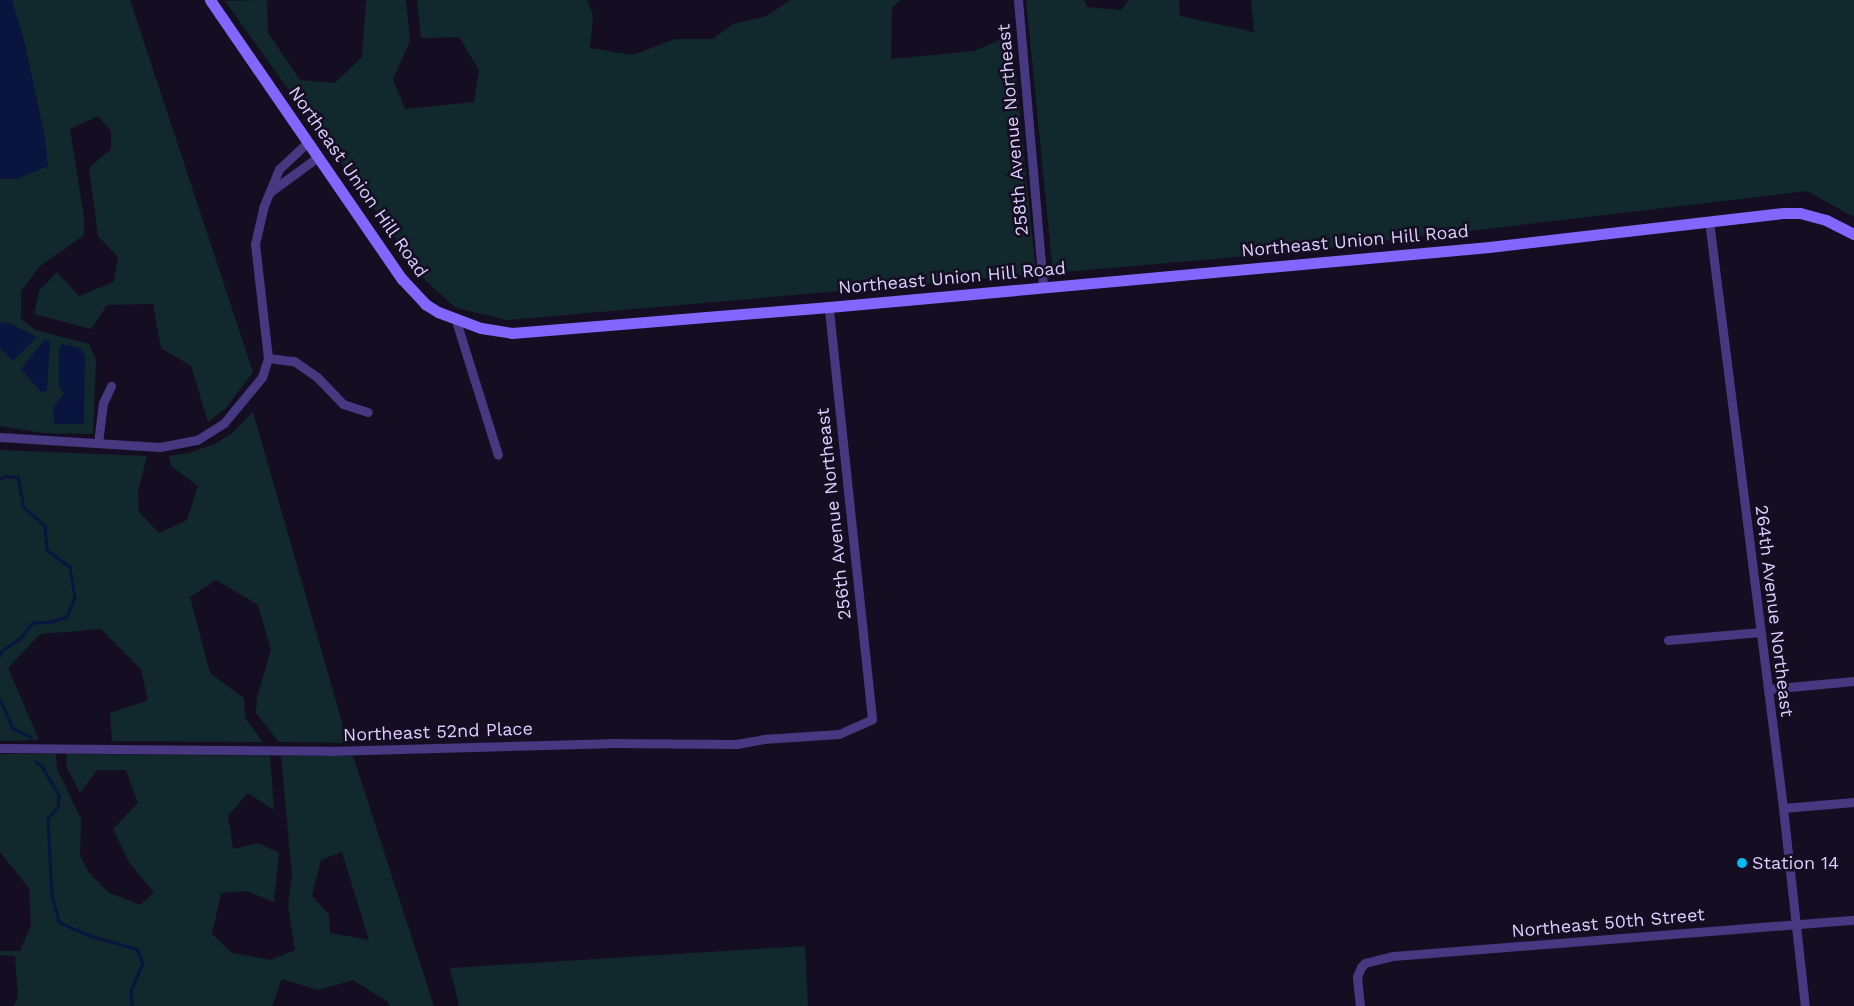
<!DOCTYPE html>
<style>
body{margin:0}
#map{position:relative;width:1854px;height:1006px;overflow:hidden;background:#150e22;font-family:"Work Sans",sans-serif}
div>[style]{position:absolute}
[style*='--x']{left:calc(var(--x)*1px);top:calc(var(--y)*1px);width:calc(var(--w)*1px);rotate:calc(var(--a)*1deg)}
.green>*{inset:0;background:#11292c}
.water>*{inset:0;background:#0a153f}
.stream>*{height:2.5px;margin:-1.25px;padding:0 1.25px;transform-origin:1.25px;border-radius:1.25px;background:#0a153f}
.street>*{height:9px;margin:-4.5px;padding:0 4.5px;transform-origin:4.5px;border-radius:4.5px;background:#473981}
.secondary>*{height:11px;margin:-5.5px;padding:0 5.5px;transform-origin:5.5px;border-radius:5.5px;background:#8267fe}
.dots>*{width:14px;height:14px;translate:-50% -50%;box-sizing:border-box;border:2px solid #150e22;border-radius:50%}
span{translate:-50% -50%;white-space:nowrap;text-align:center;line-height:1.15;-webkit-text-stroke:5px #150e22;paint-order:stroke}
.street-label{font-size:18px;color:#dccfff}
.poi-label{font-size:18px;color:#dccfff}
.left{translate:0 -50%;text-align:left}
</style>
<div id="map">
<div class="green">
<i style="clip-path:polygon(0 0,130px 0,253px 372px,226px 408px,208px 422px,191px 366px,161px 348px,153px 304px,107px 305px,91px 329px,34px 314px,39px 291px,57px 272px,79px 296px,114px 282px,118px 257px,98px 236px,89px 168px,111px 149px,111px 131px,98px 116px,70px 129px,84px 217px,84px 235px,40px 266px,21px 291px,21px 319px,35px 330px,89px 344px,96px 359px,93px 434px,44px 433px,0 426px)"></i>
<i style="clip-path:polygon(267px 0,268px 33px,300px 80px,335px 83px,362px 57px,366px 0,406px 0,410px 41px,393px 79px,405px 109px,474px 102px,479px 70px,459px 37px,421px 38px,417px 0,587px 0,593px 15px,590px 48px,633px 55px,675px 39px,713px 39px,733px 24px,767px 16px,790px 0,900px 0,892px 8px,891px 59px,974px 51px,1012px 35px,1036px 274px,507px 320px,456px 308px,426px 281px,225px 1px)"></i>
<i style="clip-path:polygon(1026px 0,1084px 0,1087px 7px,1121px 10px,1129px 0,1179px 0,1180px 16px,1254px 32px,1251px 0,1854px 0,1854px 217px,1807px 191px,1283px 253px,1053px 273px)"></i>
<i style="clip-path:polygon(253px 412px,348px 743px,279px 742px,256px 713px,257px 697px,271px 650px,258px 605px,216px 580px,190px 597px,210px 673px,244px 698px,245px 718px,263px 742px,112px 741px,110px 713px,148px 700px,141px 669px,101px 629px,40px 634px,8px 668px,39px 740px,0 741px,0 450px,147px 456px,138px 491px,139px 512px,159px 533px,187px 520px,198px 486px,171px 466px,169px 456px,189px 453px,215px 444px,232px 433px)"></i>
<i style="clip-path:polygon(evenodd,0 754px,56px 754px,57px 769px,81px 819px,80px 856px,89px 873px,108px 892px,140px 905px,154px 893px,129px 862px,113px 829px,138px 803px,126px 770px,97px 770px,80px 793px,67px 768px,66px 754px,270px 756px,274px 810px,248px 793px,228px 816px,233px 849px,258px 843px,279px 853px,274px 902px,247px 891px,221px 893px,212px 934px,232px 953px,271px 960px,295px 950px,288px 905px,292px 875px,281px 756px,353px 756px,434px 1006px,390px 1006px,388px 1002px,353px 980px,318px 990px,282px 979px,272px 1006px,13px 1006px,18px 997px,15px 956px,0 955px,0 951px,20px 951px,31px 926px,29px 888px,0 852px,0 754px,342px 852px,369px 940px,330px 933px,329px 915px,312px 896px,321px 860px,342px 852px)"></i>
<i style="clip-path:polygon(805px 946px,808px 1006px,459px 1006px,450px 968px)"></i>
</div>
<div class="water">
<i style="clip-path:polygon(0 0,12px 0,24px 40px,45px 137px,48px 166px,17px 179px,0 179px)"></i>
<i style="clip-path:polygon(0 322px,11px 324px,37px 337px,13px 361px,0 348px)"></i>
<i style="clip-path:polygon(45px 339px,50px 342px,47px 391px,41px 392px,21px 369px)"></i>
<i style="clip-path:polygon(62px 344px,80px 348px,85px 355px,84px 424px,55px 424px,53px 414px,54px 407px,64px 393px,59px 386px,59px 349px)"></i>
</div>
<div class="stream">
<i style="--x:0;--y:478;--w:6;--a:-18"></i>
<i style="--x:6;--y:476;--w:12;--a:5"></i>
<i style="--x:18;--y:477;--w:31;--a:79"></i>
<i style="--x:24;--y:507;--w:28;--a:42"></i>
<i style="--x:45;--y:526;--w:24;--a:85"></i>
<i style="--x:47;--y:550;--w:29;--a:36"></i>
<i style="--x:70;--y:567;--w:31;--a:81"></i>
<i style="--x:75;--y:598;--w:21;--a:113"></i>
<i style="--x:67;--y:617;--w:16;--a:162"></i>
<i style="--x:52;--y:622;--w:19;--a:177"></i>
<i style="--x:33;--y:623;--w:21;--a:129"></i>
<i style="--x:20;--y:639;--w:22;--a:146"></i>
<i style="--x:2;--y:651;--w:5;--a:112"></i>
<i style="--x:0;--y:699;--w:32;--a:66"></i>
<i style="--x:13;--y:728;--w:20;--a:27"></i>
<i style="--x:35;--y:761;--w:9;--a:36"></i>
<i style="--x:42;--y:766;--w:34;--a:60"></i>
<i style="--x:59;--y:795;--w:12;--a:95"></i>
<i style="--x:58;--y:807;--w:16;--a:130"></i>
<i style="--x:48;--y:819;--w:76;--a:87"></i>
<i style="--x:52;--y:895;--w:28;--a:75"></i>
<i style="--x:59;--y:922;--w:32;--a:24"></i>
<i style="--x:88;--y:935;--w:51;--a:15.9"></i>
<i style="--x:137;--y:949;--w:15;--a:67"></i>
<i style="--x:143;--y:963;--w:30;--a:113"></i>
<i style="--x:131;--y:991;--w:15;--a:86"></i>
</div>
<div class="street">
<i style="--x:1018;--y:0;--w:287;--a:85"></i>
<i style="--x:270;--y:192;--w:59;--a:-36.1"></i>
<i style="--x:1709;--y:221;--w:592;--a:82.81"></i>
<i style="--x:1783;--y:808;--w:199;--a:83.7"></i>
<i style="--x:456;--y:321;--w:140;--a:72.6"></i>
<i style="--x:268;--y:358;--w:26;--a:7"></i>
<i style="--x:294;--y:361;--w:28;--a:35"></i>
<i style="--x:317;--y:377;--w:37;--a:46"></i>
<i style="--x:343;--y:404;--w:26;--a:18"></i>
<i style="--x:0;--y:437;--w:160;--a:3.6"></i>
<i style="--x:160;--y:447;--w:38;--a:-11"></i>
<i style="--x:197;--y:440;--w:32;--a:-32"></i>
<i style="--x:224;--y:423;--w:60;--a:-50.4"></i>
<i style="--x:262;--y:377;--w:20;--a:-72"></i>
<i style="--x:268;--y:358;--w:115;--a:-96.5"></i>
<i style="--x:255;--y:244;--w:37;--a:-77"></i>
<i style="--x:263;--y:208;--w:42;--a:-67.7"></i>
<i style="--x:279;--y:169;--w:40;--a:-43"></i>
<i style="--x:98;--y:443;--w:40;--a:-82.9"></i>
<i style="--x:103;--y:403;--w:19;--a:-65"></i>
<i style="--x:1668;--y:640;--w:93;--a:-4.9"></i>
<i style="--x:1768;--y:689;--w:86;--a:-5.3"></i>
<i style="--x:0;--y:748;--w:329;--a:0.5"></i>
<i style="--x:329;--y:751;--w:280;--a:-1.6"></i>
<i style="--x:609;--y:743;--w:127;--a:0.5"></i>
<i style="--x:736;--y:744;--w:27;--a:-10"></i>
<i style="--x:763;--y:739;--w:76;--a:-3.8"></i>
<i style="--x:839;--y:734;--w:36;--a:-24"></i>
<i style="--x:872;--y:719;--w:414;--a:-96"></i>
<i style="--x:1783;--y:808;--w:71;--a:-4.8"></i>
<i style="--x:1360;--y:1006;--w:29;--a:-96"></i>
<i style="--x:1357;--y:977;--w:11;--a:-68"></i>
<i style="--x:1361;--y:967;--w:6;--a:-45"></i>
<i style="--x:1365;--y:963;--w:29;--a:-14"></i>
<i style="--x:1393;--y:956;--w:462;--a:-4.5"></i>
</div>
<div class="secondary">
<i style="--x:210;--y:0;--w:339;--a:55.5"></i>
<i style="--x:402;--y:279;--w:34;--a:47"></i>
<i style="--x:425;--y:304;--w:15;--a:32"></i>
<i style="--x:438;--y:312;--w:46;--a:20.4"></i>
<i style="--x:481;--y:328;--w:31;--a:9"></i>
<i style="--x:512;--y:333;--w:318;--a:-4.7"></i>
<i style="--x:829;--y:307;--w:663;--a:-5.19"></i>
<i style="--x:1489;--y:247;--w:297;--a:-6.6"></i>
<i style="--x:1784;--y:213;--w:16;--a:0"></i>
<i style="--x:1800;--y:213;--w:27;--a:15"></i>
<i style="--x:1826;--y:220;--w:31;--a:27"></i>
</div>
<div class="dots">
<i style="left:1742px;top:863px;background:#02b9f8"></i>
</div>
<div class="street-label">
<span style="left:1013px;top:130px;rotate:-95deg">258th Avenue Northeast</span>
<span style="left:358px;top:182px;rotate:55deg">Northeast Union Hill Road</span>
<span style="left:1355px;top:241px;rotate:-5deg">Northeast Union Hill Road</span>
<span style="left:952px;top:278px;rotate:-5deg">Northeast Union Hill Road</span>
<span style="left:834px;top:514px;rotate:-96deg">256th Avenue Northeast</span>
<span style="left:1774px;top:611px;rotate:83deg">264th Avenue Northeast</span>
<span style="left:438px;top:732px;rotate:-2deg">Northeast 52nd Place</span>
<span style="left:1608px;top:923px;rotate:-5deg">Northeast 50th Street</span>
</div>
<div class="poi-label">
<span class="left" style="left:1752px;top:863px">Station 14</span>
</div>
</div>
